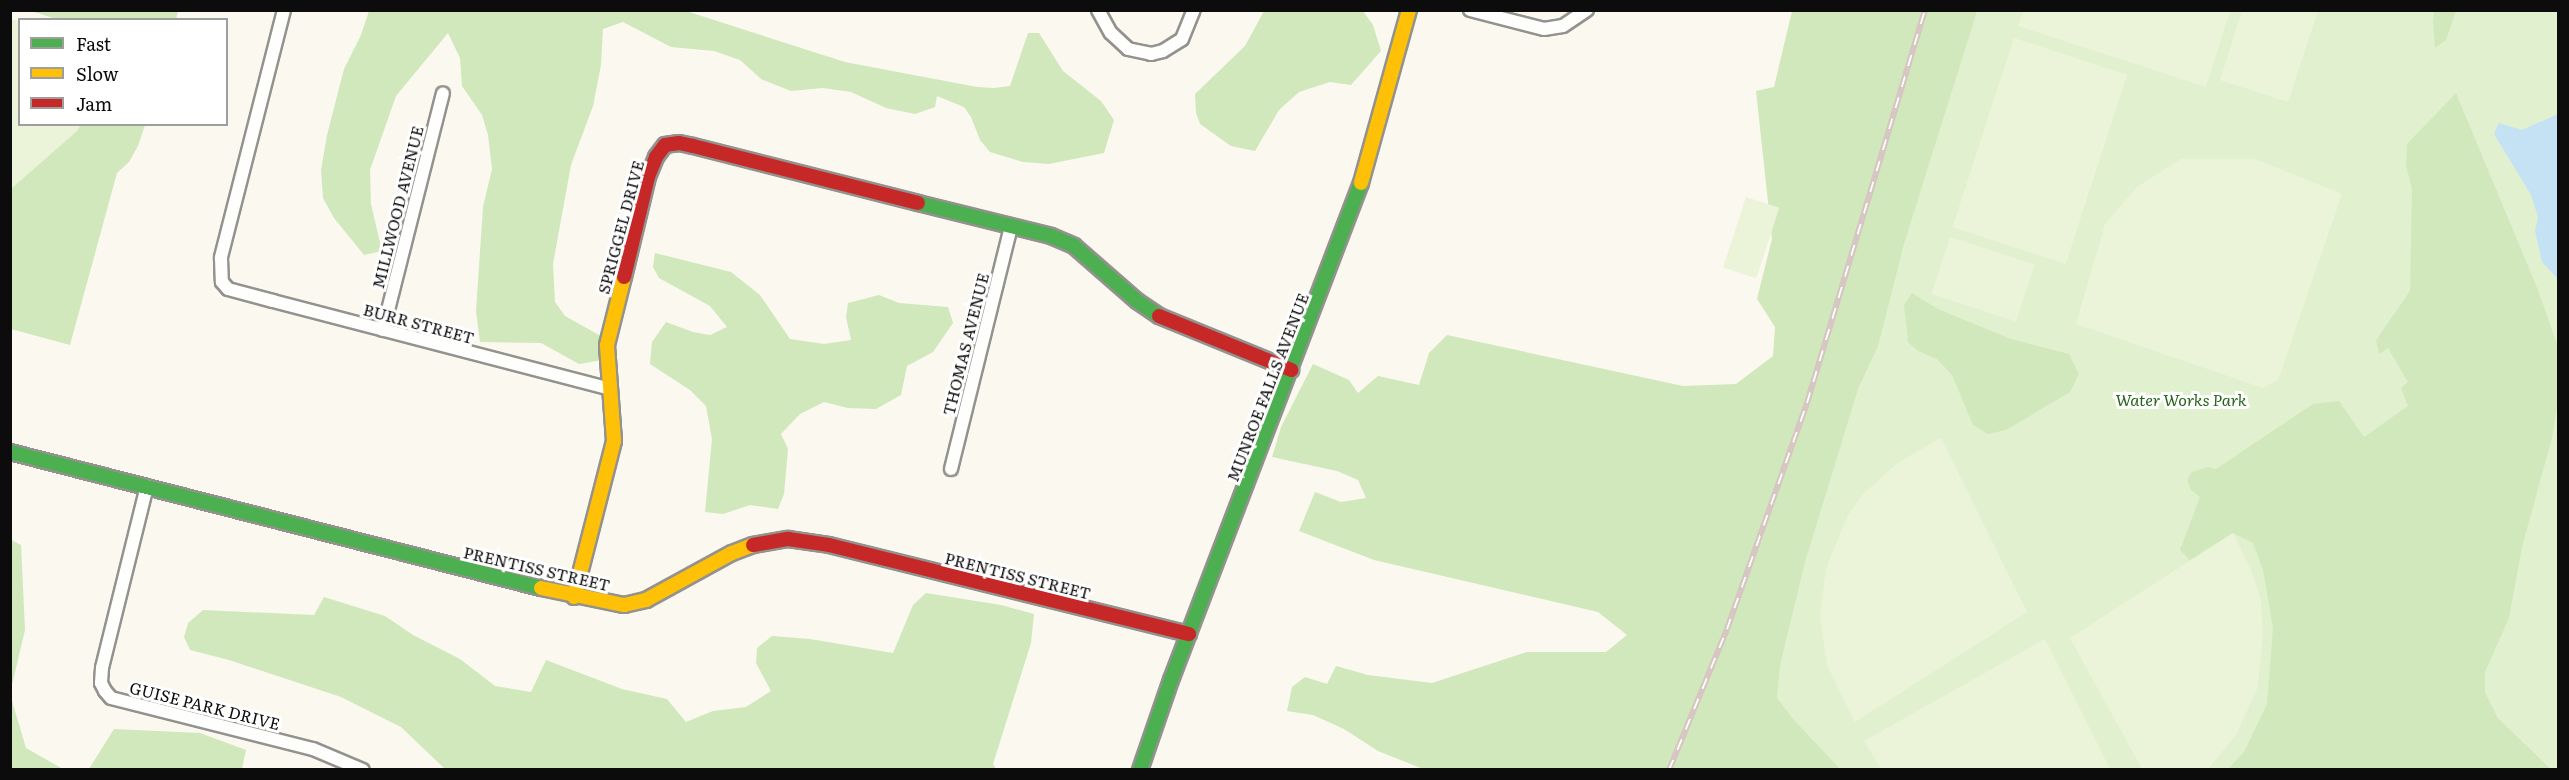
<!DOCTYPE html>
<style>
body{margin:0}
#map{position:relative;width:2569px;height:780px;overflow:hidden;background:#faf8ef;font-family:Literata,serif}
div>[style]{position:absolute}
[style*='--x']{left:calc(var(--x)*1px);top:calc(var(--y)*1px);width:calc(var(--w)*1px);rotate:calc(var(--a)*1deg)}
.green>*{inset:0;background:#e1f0cf}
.forest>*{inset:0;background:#d1e8bc}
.pitch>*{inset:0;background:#ebf4d8;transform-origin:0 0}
.water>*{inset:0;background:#c5e2f5}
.roads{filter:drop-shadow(2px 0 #93928e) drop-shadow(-2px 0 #93928e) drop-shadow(0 2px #93928e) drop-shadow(0 -2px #93928e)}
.street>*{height:12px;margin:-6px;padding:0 6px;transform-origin:6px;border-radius:6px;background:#fefefd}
.fast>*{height:14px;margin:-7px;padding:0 7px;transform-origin:7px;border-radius:7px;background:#4caf50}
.slow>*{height:14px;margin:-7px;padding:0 7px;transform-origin:7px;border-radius:7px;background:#ffc107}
.jam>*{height:14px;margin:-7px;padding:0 7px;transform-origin:7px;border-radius:7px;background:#c62828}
.rail>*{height:6px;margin-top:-3px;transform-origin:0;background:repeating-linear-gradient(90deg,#fff 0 11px,#d7c4c3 0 22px);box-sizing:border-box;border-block:2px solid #d7c4c3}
span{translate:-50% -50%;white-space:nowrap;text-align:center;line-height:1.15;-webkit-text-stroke:6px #fff;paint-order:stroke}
.street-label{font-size:16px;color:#0c0c0c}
.park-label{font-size:16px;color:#26641b;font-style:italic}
.frame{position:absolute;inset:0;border:12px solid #0c0c0c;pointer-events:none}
.legend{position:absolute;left:18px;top:18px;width:210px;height:108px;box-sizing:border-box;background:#fff;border:2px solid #9e9e9e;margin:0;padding:8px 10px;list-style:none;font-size:18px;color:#0c0c0c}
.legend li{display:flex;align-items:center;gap:12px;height:30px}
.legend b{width:30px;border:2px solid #9e9e9e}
</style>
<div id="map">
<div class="green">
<i style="clip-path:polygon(1934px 11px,2558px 11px,2558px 769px,2551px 769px,2498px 718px,2485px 692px,2485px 656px,2407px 769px,1678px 770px)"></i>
</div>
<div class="forest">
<i style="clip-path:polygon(31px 11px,178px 11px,176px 20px,56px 19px)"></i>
<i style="clip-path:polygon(369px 11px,686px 11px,845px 62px,977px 87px,994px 88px,1010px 86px,1028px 33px,1039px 33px,1063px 71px,1101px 101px,1114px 120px,1104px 153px,1049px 164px,1023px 162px,990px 152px,980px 140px,971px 117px,964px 107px,937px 96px,935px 107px,915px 114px,886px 108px,851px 92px,823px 88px,791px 91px,761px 79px,740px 60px,714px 51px,671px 47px,623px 22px,603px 29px,601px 65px,593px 106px,571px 165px,553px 264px,555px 302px,565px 316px,608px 340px,608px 359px,579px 364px,541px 343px,480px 342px,476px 311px,483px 207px,492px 169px,488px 135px,482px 115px,462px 86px,460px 58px,448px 33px,396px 96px,370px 170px,371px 204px,382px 251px,364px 255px,334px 218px,323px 198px,321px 170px,327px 135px,344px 69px,361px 35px)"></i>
<i style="clip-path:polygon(1264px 11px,1363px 11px,1373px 25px,1381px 51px,1351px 85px,1330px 82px,1299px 92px,1279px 110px,1255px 151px,1231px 146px,1200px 124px,1196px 113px,1195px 94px,1245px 46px)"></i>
<i style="clip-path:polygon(1792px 11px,1977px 11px,1904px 244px,1878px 346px,1858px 389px,1805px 562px,1780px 665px,1777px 698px,1794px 720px,1840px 769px,1423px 769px,1378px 751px,1344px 729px,1313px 715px,1287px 711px,1292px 687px,1305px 677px,1327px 684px,1336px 666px,1368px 675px,1432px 683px,1527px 652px,1606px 652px,1627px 635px,1598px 612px,1374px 560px,1299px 531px,1315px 492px,1341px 502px,1366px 498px,1358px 480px,1337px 471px,1272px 457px,1281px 427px,1313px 364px,1349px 380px,1358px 393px,1378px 376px,1419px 385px,1429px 353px,1447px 335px,1683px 386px,1736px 384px,1773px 356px,1775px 327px,1757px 299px,1772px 239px,1756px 91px,1774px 87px)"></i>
<i style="clip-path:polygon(2434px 11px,2456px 11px,2446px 40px,2435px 48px,2433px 23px)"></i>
<i style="clip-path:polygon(2456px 93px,2538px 290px,2558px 347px,2558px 401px,2552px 438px,2522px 547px,2509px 618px,2485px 672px,2485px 692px,2498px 718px,2551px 769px,2228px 769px,2244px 752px,2267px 704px,2273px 628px,2263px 570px,2253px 543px,2233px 533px,2190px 560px,2180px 550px,2200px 497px,2191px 490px,2187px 480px,2192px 472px,2208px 467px,2216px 469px,2313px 404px,2339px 401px,2364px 437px,2408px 406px,2401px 388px,2408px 382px,2388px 348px,2379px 354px,2376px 340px,2410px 291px,2412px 189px,2406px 165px,2407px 144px)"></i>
<i style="clip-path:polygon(80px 125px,145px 125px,138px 146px,129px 162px,117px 173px,70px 345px,11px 329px,10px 189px,76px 131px)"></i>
<i style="clip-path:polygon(655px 253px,731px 272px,760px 295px,790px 339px,824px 344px,851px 340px,846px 317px,848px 303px,879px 295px,899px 303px,948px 307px,953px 323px,933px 352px,907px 366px,901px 395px,876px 409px,848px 408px,824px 402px,800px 414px,781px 434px,788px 449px,784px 494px,778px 509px,750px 505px,723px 514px,705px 512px,712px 439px,706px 406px,690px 390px,650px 364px,652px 342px,666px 322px,693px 332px,710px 335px,727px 327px,710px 306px,659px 278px,653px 267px)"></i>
<i style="clip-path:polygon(1912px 293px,1938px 309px,2011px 339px,2069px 354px,2079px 374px,2070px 392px,2006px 430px,1988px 434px,1973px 425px,1952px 375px,1937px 359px,1918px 351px,1908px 342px,1904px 305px)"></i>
<i style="clip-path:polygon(11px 540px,21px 545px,25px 630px,11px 689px)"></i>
<i style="clip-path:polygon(926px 593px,1001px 605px,1034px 614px,1031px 643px,993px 764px,996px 769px,445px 769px,401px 727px,341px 697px,229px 660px,190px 650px,184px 637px,188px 623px,203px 610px,314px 615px,324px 597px,385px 616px,413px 635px,460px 659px,495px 686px,531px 692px,546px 660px,622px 689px,667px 699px,686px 722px,713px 711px,746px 707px,771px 691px,756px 663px,757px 648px,772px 636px,810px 639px,893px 653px,913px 605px)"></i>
<i style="clip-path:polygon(10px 694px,26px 748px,63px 769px,11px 769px)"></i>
<i style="clip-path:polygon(114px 729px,200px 733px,246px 750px,242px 769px,89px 769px)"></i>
</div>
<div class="pitch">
<i style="clip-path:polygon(2024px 10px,2230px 10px,2230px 11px,2206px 87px,2018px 26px)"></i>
<i style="clip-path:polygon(2242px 11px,2318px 11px,2288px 102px,2220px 80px)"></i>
<i style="clip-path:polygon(10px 19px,19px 21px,20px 124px,80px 125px,77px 131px,11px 189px)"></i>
<i style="left:2014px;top:38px;width:119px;height:199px;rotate:18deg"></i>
<i style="clip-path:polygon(2181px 159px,2255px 159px,2342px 194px,2278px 380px,2263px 388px,2076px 324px,2105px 224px,2137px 187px)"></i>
<i style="left:1746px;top:197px;width:35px;height:74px;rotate:18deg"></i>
<i style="left:1950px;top:237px;width:89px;height:60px;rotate:18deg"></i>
<i style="clip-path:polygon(1941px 438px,2027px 612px,1855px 722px,1827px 665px,1820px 616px,1826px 568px,1848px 515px,1864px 493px,1899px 462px)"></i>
<i style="clip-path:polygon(2233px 533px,2251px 570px,2261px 601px,2263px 632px,2258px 687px,2236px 735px,2208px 769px,2142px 769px,2070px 638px)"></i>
<i style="clip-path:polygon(2045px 639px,2110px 769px,1881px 769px,1864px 741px)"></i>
</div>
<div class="water">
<i style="clip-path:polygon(2558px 114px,2558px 279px,2542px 262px,2535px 231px,2538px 217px,2531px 195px,2494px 134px,2499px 123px,2522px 130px)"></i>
</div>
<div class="roads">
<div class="street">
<i style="--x:284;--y:10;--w:256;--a:104.3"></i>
<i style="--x:221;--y:258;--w:24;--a:88"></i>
<i style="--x:222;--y:282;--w:9;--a:49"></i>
<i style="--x:228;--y:289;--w:47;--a:14.9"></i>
<i style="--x:273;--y:301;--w:348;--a:14.6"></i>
<i style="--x:1098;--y:10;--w:26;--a:61"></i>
<i style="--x:1111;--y:33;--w:23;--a:43"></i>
<i style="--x:1128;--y:49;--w:24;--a:12"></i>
<i style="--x:1151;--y:54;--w:12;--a:-14"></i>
<i style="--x:1163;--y:51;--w:22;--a:-32"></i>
<i style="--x:1182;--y:39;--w:31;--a:-68"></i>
<i style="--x:1470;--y:10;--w:76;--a:14.4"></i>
<i style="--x:1544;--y:29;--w:19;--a:-9"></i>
<i style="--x:1563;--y:26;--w:29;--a:-34"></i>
<i style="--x:383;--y:330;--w:244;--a:-75.8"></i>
<i style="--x:951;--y:469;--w:250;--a:-76.1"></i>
<i style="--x:147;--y:486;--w:187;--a:103.9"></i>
<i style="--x:102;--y:668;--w:15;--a:94"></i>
<i style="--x:101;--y:683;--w:9;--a:63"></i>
<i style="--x:105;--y:691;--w:9;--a:49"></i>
<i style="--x:111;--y:698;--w:208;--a:14.2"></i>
<i style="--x:313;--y:749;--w:54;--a:22.8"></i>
</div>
<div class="fast">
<i style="--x:918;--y:203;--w:137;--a:13.9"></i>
<i style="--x:1051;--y:236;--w:25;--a:23"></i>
<i style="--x:1074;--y:246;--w:84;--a:41.1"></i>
<i style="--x:1137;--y:301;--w:27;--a:34"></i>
<i style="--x:10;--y:452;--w:548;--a:14.37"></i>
<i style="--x:1140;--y:770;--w:95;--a:-71"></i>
<i style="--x:1171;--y:680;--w:532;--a:-69.08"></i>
</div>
<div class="slow">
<i style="--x:1361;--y:183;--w:180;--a:-74.5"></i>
<i style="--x:541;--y:588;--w:85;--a:11.6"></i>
<i style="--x:624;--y:605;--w:23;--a:-13"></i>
<i style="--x:646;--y:600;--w:98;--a:-28.7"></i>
<i style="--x:732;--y:553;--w:22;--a:-21"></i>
<i style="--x:574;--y:597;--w:161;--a:-75.6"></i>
<i style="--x:614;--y:441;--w:96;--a:-94.2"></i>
<i style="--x:607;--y:345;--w:70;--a:-76"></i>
</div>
<div class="jam">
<i style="--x:624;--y:277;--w:103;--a:-76.5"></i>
<i style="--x:648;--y:177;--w:22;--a:-68"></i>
<i style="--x:656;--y:157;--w:15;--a:-53"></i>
<i style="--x:665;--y:145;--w:14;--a:-8"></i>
<i style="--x:679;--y:143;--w:14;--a:12"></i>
<i style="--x:693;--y:146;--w:232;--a:14.2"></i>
<i style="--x:1159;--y:316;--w:143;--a:22.2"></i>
<i style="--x:753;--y:545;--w:36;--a:-10"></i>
<i style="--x:788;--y:539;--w:41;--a:8.3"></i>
<i style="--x:829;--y:545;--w:371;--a:13.9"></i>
</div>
</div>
<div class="rail">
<i style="--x:1669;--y:770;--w:152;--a:-67.6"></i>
<i style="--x:1727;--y:629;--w:240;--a:-70.5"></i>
<i style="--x:1807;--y:403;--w:410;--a:-73.3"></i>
</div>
<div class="street-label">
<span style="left:397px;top:207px;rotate:-76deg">MILLWOOD AVENUE</span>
<span style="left:620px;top:227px;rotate:-75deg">SPRIGGEL DRIVE</span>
<span style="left:419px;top:323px;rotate:15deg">BURR STREET</span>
<span style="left:965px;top:344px;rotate:-76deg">THOMAS AVENUE</span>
<span style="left:1267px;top:387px;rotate:-69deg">MUNROE FALLS AVENUE</span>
<span style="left:537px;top:568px;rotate:13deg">PRENTISS STREET</span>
<span style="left:1018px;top:575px;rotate:14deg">PRENTISS STREET</span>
<span style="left:205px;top:705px;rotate:14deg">GUISE PARK DRIVE</span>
</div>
<div class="park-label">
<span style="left:2181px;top:399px">Water Works Park</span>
</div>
<div class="frame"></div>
<ul class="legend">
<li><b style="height:8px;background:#4caf50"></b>Fast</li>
<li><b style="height:8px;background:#ffc107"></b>Slow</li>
<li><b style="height:8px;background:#c62828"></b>Jam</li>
</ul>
</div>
